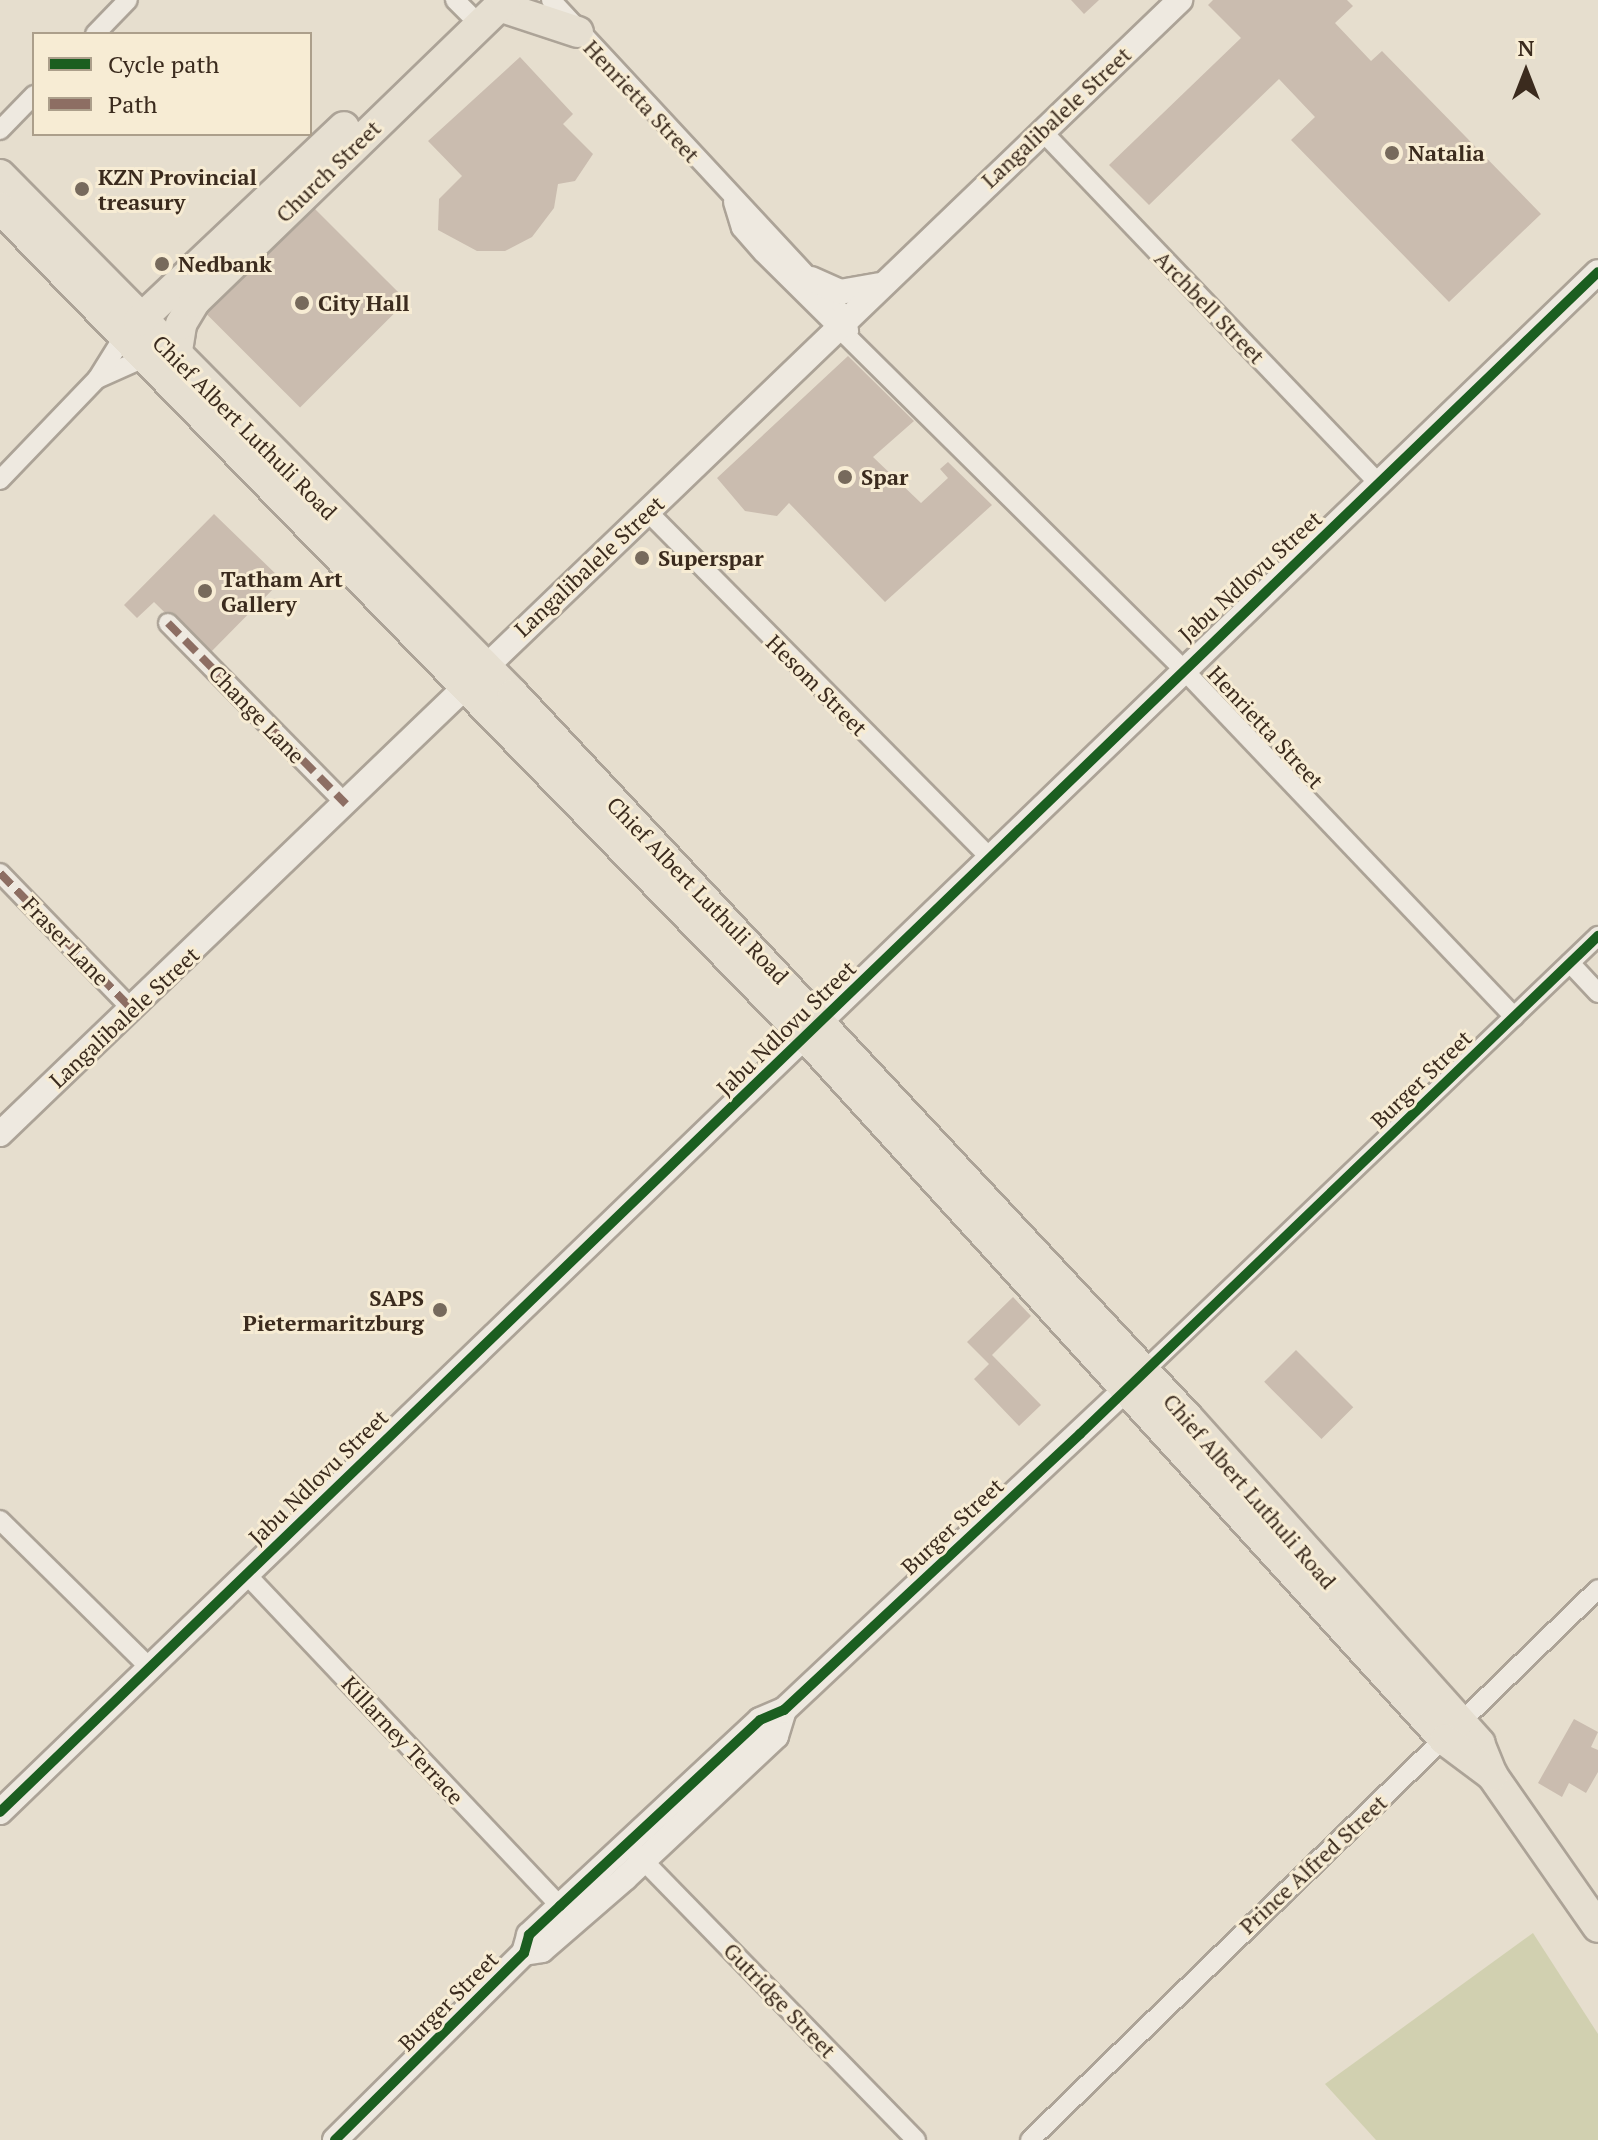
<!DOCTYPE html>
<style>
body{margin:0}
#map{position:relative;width:1598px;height:2140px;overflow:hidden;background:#e6dece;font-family:"PT Serif",serif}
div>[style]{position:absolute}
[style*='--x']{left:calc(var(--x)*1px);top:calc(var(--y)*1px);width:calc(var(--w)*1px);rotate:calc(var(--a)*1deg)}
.cemetery>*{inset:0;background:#d1d0b0}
.building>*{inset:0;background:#cabcaf;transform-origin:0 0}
.roads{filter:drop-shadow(2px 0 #aca397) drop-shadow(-2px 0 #aca397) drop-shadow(0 2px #aca397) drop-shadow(0 -2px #aca397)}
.minor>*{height:18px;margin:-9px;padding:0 9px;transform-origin:9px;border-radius:9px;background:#eee9e0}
.tertiary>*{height:24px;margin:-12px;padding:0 12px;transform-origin:12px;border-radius:12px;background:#eee9e0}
.primary>*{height:30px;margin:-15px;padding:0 15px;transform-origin:15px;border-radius:15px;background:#e6dfd1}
.quiet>*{height:8px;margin-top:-4px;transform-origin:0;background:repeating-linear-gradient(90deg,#8d6e63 0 16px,transparent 0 24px)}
.cycleway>*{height:10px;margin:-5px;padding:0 5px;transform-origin:5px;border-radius:5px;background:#1b5e20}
.dots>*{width:22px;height:22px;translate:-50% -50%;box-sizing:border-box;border:4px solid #f7ecd4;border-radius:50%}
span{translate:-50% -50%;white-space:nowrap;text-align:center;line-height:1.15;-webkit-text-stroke:6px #f7ecd4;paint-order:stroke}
.street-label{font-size:22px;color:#3b2b1e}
.poi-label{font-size:22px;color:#3b2b1e;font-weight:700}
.left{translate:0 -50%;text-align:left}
.right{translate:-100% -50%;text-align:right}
.legend{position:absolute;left:32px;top:32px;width:280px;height:104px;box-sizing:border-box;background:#f7ecd4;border:2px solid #ac9f8b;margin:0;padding:10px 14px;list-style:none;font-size:24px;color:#3b2b1e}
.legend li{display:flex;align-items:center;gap:16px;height:40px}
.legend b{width:40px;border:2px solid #ac9f8b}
.north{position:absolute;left:1486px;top:32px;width:80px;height:80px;-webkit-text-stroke:6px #f7ecd4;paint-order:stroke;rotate:0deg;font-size:22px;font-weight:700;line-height:32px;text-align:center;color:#3b2b1e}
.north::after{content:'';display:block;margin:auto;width:28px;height:36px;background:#3b2b1e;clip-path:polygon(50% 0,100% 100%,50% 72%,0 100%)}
</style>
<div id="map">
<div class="cemetery">
<i style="clip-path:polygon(1533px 1933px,1598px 2034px,1598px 2140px,1376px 2140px,1325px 2084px)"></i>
</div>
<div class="building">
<i style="clip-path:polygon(1071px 0,1099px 0,1084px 14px)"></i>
<i style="clip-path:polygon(1213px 0,1347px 0,1353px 6px,1335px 23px,1371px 61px,1382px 51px,1541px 214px,1449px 302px,1291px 140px,1315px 117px,1279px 79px,1149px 205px,1109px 165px,1241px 38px,1208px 5px)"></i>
<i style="clip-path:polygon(520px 57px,573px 114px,563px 124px,593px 154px,575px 181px,558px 184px,554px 208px,532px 237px,505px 251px,477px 251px,438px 230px,439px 199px,462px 176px,428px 141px)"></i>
<i style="left:305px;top:199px;width:144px;height:151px;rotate:45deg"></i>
<i style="clip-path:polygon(848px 356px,914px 421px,873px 457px,921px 503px,948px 478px,940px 469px,948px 462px,992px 505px,885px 602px,789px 503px,777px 516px,745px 511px,717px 478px)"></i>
<i style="clip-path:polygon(214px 514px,282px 580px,208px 655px,154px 602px,137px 618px,124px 605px)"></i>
<i style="clip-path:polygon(1013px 1297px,1031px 1316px,992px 1355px,1041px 1405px,1019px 1426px,974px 1379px,989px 1364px,967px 1342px)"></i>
<i style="left:1296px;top:1350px;width:81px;height:45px;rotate:45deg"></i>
<i style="clip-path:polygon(1574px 1719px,1598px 1732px,1591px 1747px,1598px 1750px,1598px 1772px,1586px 1793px,1569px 1783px,1562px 1797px,1538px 1783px)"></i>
</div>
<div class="roads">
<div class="minor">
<i style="--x:455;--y:0;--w:34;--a:45"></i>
<i style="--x:551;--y:0;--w:432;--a:47.1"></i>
<i style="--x:845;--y:316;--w:15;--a:74"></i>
<i style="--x:95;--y:34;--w:47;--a:-45.9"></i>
<i style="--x:0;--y:130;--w:49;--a:-45.8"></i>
<i style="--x:1041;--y:130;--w:489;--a:46.3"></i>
<i style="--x:733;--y:202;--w:27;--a:73"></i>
<i style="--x:741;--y:228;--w:33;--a:49"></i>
<i style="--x:763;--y:253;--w:588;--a:44.72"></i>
<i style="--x:1181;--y:667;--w:483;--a:46.4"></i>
<i style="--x:97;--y:379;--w:49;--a:-24"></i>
<i style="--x:0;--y:480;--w:140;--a:-46.2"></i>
<i style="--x:97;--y:379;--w:47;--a:-58"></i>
<i style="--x:647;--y:511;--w:486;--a:45.3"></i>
<i style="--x:168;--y:623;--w:254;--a:45.5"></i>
<i style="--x:0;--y:873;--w:188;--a:45.9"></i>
<i style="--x:1570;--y:963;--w:41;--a:47"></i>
<i style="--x:1144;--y:1371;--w:629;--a:-43.78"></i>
<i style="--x:0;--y:1520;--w:211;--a:44.6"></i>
<i style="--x:247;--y:1575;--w:456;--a:46.6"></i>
<i style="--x:636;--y:1853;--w:401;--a:45.7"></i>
<i style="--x:1030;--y:2140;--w:791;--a:-44.13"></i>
</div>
<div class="tertiary">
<i style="--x:811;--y:279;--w:32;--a:24"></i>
<i style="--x:840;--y:292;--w:39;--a:-10"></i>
<i style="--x:0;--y:1134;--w:1637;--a:-43.86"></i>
<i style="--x:0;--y:1812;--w:2219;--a:-43.94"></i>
<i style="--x:524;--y:1953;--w:18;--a:-9"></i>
<i style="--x:542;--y:1950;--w:110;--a:-40.9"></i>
<i style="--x:625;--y:1878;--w:207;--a:-43.2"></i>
<i style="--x:776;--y:1736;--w:27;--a:-73"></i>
<i style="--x:335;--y:2140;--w:266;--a:-44.7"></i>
<i style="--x:524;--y:1953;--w:19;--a:-74"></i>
<i style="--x:529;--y:1935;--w:42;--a:-43.1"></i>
<i style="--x:560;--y:1906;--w:273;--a:-42.9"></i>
<i style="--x:760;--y:1720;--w:26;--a:-23"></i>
<i style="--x:784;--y:1710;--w:487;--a:-43.2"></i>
</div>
<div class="primary">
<i style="--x:499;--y:6;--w:83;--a:18.2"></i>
<i style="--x:0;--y:175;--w:730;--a:45.33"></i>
<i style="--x:513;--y:694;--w:988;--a:47.01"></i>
<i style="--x:1187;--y:1417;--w:438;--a:48.1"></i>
<i style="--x:1479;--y:1743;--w:35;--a:68"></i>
<i style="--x:1492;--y:1775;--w:185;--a:55.1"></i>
<i style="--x:0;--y:208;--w:1155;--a:45.81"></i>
<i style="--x:805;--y:1036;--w:951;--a:47.73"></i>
<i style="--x:1445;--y:1740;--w:59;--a:36.7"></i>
<i style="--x:139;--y:321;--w:282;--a:-43.4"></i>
<i style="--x:176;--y:357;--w:33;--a:-81"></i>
<i style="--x:181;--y:324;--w:26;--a:-59"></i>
<i style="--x:194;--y:302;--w:434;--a:-44.1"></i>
</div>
</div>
<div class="quiet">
<i style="--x:168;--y:623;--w:254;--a:45.5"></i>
<i style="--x:0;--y:873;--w:188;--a:45.9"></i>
</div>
<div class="cycleway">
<i style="--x:0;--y:1812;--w:2219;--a:-43.94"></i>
<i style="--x:335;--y:2140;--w:266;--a:-44.7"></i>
<i style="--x:524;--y:1953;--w:19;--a:-74"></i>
<i style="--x:529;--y:1935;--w:42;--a:-43.1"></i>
<i style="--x:560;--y:1906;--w:273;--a:-42.9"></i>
<i style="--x:760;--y:1720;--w:26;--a:-23"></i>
<i style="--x:784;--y:1710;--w:405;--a:-43"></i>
<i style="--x:1080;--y:1434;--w:719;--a:-43.87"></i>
</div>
<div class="dots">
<i style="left:1392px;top:153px;background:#776a5c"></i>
<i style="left:82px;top:189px;background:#776a5c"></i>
<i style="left:162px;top:264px;background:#776a5c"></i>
<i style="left:302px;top:303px;background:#776a5c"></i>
<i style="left:845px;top:477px;background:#776a5c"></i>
<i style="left:642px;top:558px;background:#776a5c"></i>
<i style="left:205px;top:591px;background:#776a5c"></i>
<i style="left:440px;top:1310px;background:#776a5c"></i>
</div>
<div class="street-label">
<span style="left:642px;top:101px;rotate:47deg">Henrietta Street</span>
<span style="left:1056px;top:117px;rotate:-43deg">Langalibalele Street</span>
<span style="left:328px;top:171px;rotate:-44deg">Church Street</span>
<span style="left:1210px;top:307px;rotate:46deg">Archbell Street</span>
<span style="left:245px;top:427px;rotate:45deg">Chief Albert Luthuli Road</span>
<span style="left:589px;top:566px;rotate:-43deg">Langalibalele Street</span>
<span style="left:1250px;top:576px;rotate:-42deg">Jabu Ndlovu Street</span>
<span style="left:817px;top:685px;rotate:45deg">Hesom Street</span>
<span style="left:257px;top:714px;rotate:46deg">Change Lane</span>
<span style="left:1266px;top:727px;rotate:47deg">Henrietta Street</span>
<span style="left:698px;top:890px;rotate:46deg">Chief Albert Luthuli Road</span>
<span style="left:66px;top:941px;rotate:46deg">Fraser Lane</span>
<span style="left:124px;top:1017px;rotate:-43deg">Langalibalele Street</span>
<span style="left:786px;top:1028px;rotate:-44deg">Jabu Ndlovu Street</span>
<span style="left:1421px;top:1079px;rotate:-44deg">Burger Street</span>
<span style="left:318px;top:1477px;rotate:-44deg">Jabu Ndlovu Street</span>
<span style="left:1250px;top:1491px;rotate:49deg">Chief Albert Luthuli Road</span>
<span style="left:952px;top:1526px;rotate:-43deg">Burger Street</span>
<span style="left:403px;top:1740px;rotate:47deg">Killarney Terrace</span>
<span style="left:1313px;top:1864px;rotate:-43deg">Prince Alfred Street</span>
<span style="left:780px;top:2000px;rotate:46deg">Gutridge Street</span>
<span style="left:448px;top:2001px;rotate:-45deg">Burger Street</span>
</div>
<div class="poi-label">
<span class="left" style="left:1408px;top:153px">Natalia</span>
<span class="left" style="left:98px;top:189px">KZN Provincial<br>treasury</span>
<span class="left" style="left:178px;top:264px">Nedbank</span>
<span class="left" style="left:318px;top:303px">City Hall</span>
<span class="left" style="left:861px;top:477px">Spar</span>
<span class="left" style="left:658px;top:558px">Superspar</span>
<span class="left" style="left:221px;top:591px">Tatham Art<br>Gallery</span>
<span class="right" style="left:424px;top:1310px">SAPS<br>Pietermaritzburg</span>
</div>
<ul class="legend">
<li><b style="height:10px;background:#1b5e20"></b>Cycle path</li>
<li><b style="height:10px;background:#8d6e63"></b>Path</li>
</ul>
<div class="north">N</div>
</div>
